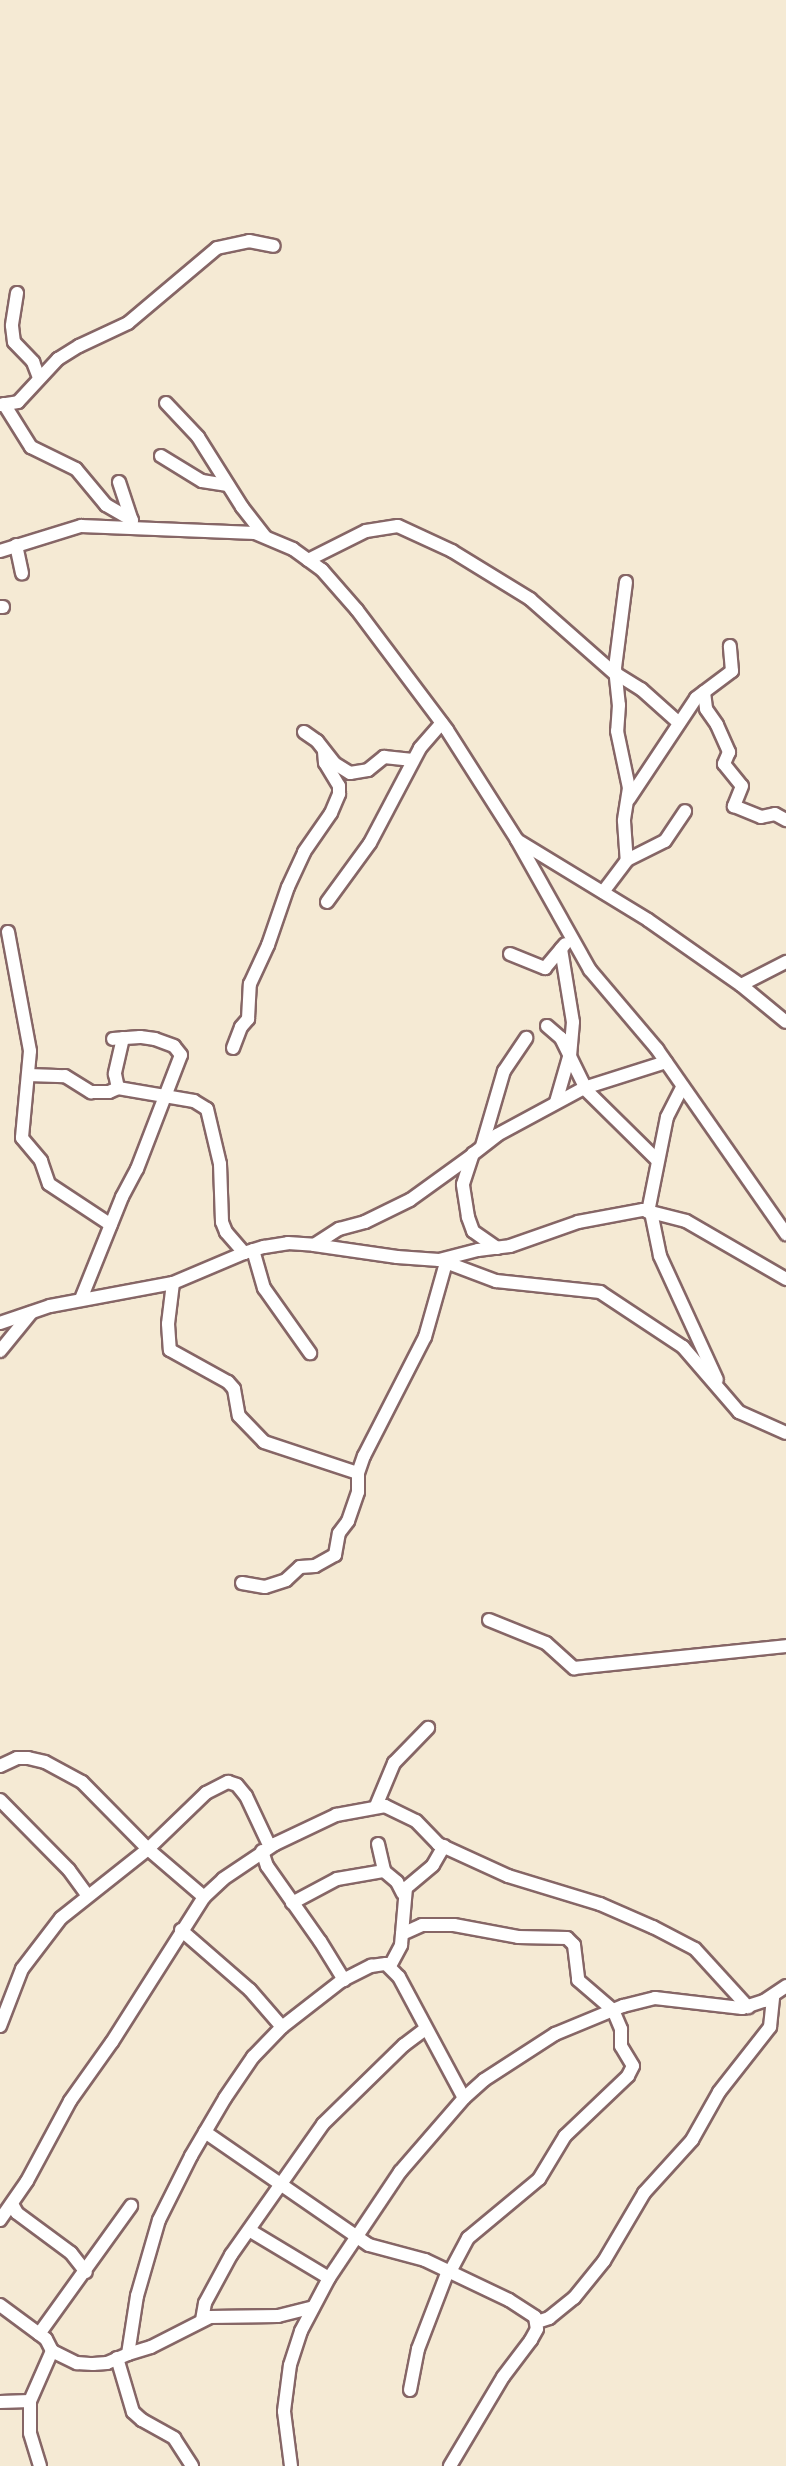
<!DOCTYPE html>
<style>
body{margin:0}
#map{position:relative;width:786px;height:2466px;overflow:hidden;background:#f5ead4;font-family:"IM FELL Great Primer",serif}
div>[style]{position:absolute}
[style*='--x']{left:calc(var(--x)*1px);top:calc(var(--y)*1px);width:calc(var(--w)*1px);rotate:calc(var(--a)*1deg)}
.roads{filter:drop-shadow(2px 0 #866666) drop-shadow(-2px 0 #866666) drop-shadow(0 2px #866666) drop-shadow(0 -2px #866666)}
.minor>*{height:12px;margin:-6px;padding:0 6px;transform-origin:6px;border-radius:6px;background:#fff}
span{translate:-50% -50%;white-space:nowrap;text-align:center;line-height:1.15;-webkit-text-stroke:7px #fbf7ec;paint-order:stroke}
</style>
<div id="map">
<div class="roads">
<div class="minor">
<i style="--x:17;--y:293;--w:33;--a:99"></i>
<i style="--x:12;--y:326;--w:16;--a:83"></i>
<i style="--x:14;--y:342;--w:28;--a:46"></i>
<i style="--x:33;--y:362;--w:17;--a:69"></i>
<i style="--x:166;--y:403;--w:47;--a:46.7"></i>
<i style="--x:198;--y:437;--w:83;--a:57.8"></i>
<i style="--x:242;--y:507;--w:37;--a:52"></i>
<i style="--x:4;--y:404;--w:51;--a:57.9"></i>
<i style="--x:31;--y:447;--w:50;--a:26.1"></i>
<i style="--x:76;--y:469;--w:47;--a:50.2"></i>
<i style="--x:106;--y:505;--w:30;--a:30"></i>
<i style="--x:0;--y:405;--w:18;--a:-9"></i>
<i style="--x:18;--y:402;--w:59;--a:-47.1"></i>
<i style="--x:58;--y:359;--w:25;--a:-32"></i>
<i style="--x:79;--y:346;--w:54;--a:-25.1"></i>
<i style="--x:128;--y:323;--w:116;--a:-40.1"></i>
<i style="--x:217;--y:248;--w:33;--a:-12"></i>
<i style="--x:249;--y:241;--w:25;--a:11"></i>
<i style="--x:161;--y:456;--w:48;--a:31.4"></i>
<i style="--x:202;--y:481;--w:26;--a:9"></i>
<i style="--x:119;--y:482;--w:41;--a:71.6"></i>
<i style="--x:16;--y:545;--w:29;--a:78"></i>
<i style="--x:0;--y:551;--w:85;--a:-17.2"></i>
<i style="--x:81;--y:526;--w:174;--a:2.3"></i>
<i style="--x:255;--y:533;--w:41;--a:22.8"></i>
<i style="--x:293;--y:549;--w:36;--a:36"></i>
<i style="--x:322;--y:570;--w:53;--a:48.8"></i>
<i style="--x:357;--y:610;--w:150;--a:53.1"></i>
<i style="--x:447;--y:730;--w:130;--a:57.5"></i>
<i style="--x:517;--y:840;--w:149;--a:60.7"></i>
<i style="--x:590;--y:970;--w:104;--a:49.7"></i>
<i style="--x:657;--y:1049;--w:226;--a:55.1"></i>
<i style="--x:308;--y:560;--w:65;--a:-26.6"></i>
<i style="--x:366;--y:531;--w:32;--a:-9"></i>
<i style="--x:398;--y:526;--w:60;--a:24.8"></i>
<i style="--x:452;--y:551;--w:92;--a:31.6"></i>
<i style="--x:530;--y:599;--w:113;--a:41.4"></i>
<i style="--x:626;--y:582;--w:87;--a:97.3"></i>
<i style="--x:615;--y:668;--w:37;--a:84"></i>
<i style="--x:619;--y:705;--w:26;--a:94"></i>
<i style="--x:617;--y:731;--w:58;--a:78.1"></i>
<i style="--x:629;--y:788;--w:33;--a:99"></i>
<i style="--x:624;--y:821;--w:39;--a:86"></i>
<i style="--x:0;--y:607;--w:3;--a:0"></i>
<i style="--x:615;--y:673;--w:31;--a:32"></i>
<i style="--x:641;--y:689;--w:51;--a:41.8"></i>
<i style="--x:704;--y:692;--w:17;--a:83"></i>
<i style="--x:706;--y:709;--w:19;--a:55"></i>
<i style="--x:717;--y:725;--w:30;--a:66"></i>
<i style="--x:729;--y:752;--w:13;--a:113"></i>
<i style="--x:724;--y:764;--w:28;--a:51"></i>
<i style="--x:742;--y:786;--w:22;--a:112"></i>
<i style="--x:734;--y:806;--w:29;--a:22"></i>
<i style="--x:761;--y:817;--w:14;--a:-12"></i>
<i style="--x:775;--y:814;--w:13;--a:29"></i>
<i style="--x:304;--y:732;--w:16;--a:35"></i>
<i style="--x:317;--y:741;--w:28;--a:52"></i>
<i style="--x:334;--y:763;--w:19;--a:32"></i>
<i style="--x:350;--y:773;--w:18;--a:-9"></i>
<i style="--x:368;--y:770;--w:21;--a:-39"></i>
<i style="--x:384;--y:757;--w:29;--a:6"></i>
<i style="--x:629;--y:799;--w:121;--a:-56.4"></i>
<i style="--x:696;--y:698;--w:45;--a:-36.9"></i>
<i style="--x:732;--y:671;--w:25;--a:-95"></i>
<i style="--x:517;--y:840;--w:153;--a:31.4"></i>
<i style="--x:648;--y:920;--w:113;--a:35"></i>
<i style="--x:741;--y:985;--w:58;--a:39.4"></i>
<i style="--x:603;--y:892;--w:40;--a:-53"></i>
<i style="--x:627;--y:860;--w:42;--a:-26.6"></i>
<i style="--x:665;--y:841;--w:36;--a:-56"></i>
<i style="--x:327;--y:902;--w:73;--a:-53.9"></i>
<i style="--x:370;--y:843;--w:107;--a:-62.2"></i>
<i style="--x:420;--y:748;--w:33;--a:-49"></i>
<i style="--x:8;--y:932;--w:121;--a:79.5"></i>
<i style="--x:30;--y:1051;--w:87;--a:95.3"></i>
<i style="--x:22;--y:1138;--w:30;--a:50"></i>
<i style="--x:41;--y:1161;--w:24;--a:71"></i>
<i style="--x:49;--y:1184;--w:74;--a:33.5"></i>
<i style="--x:561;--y:949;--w:74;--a:80.7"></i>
<i style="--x:573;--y:1022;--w:37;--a:95"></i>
<i style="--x:510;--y:954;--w:38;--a:22"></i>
<i style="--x:545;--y:968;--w:31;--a:-50"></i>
<i style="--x:741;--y:985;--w:51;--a:-27.1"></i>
<i style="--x:547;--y:1026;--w:18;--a:41"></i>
<i style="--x:561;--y:1038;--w:55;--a:63.9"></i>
<i style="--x:123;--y:1038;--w:37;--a:103"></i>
<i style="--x:115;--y:1074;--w:14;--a:78"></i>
<i style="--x:118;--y:1088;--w:77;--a:9.7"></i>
<i style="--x:194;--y:1101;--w:15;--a:32"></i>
<i style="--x:207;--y:1109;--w:57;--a:76.7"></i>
<i style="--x:220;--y:1164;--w:58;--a:88"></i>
<i style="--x:222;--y:1222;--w:11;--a:68"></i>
<i style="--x:226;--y:1232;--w:28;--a:49"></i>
<i style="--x:233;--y:1048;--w:22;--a:-69"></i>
<i style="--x:241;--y:1027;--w:11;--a:-49"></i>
<i style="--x:248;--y:1019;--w:35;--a:-87"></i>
<i style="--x:250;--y:984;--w:43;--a:-65.2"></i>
<i style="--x:268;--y:945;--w:61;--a:-71"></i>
<i style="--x:288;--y:887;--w:38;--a:-65"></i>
<i style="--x:304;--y:852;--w:47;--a:-55.3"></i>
<i style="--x:331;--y:813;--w:21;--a:-67"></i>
<i style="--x:339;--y:794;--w:8;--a:-90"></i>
<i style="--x:339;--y:786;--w:27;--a:-121"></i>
<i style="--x:325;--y:763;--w:12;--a:-95"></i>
<i style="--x:28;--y:1075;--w:37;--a:2"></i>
<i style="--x:65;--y:1076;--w:31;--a:32"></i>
<i style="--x:91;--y:1092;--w:18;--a:0"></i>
<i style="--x:109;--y:1092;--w:10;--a:-24"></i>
<i style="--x:584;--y:1088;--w:103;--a:44.6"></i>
<i style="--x:556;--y:1102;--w:47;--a:-73.9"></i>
<i style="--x:482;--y:1146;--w:78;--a:-73.7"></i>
<i style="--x:504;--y:1071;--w:40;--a:-56"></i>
<i style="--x:648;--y:1212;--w:97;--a:-78.7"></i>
<i style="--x:667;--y:1117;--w:34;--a:-63"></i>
<i style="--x:651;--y:1212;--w:45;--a:78.4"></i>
<i style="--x:660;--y:1256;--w:136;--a:65.3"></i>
<i style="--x:314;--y:1245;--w:30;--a:-33"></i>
<i style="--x:339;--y:1229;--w:27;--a:-15"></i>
<i style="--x:365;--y:1222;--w:50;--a:-26.1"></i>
<i style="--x:410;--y:1200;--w:75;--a:-35.8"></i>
<i style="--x:497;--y:1248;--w:29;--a:-145"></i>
<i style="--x:473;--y:1231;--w:15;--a:-110"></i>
<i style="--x:468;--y:1217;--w:33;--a:-99"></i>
<i style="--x:463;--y:1184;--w:32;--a:-72"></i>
<i style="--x:473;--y:1154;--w:31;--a:-38"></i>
<i style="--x:497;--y:1135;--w:99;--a:-28.4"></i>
<i style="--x:584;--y:1088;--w:86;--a:-17.6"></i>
<i style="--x:253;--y:1250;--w:40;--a:74"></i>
<i style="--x:264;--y:1288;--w:80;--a:54.7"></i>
<i style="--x:440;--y:1260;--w:60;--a:20.6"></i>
<i style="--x:496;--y:1281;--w:105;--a:6"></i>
<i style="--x:600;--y:1292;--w:100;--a:33.5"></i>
<i style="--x:683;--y:1347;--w:86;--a:49.3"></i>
<i style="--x:739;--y:1412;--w:51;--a:24.1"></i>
<i style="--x:173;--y:1283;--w:41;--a:97"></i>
<i style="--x:168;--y:1324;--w:26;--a:86"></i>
<i style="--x:170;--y:1350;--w:66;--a:28.9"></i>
<i style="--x:228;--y:1382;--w:9;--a:49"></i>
<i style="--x:234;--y:1389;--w:27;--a:80"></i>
<i style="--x:239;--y:1416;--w:36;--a:46"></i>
<i style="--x:264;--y:1442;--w:99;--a:18.3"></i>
<i style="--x:81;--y:1299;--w:110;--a:-68.1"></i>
<i style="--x:122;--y:1197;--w:32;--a:-62"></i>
<i style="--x:137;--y:1169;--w:122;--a:-68.9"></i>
<i style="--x:181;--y:1055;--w:11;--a:-128"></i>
<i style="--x:174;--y:1046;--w:20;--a:-160"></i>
<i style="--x:155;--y:1039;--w:15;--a:-172"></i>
<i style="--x:140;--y:1037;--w:27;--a:176"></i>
<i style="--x:0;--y:1323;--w:53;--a:-18.8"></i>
<i style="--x:50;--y:1306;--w:125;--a:-10.6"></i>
<i style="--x:173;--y:1283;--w:77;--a:-22.9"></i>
<i style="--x:244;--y:1253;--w:21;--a:-17"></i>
<i style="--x:264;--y:1247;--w:24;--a:-9"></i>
<i style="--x:288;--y:1243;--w:26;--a:4"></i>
<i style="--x:314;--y:1245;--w:84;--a:8.2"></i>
<i style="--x:397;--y:1257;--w:42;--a:4.1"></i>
<i style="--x:439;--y:1260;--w:40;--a:-14.4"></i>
<i style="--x:478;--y:1250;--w:32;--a:-7"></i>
<i style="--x:510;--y:1246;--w:72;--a:-19.4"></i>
<i style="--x:578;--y:1222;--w:66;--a:-10.5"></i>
<i style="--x:643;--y:1210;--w:44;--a:14.3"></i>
<i style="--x:686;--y:1221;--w:116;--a:30.1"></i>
<i style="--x:0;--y:1351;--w:49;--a:-50.8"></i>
<i style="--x:242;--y:1583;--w:23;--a:10"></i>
<i style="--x:265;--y:1587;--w:22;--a:-18"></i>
<i style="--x:286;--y:1580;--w:19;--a:-43"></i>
<i style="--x:300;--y:1567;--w:15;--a:-4"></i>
<i style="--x:315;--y:1566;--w:23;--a:-29"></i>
<i style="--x:335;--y:1555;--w:22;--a:-80"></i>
<i style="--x:339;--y:1533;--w:15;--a:-53"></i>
<i style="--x:348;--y:1521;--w:31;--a:-71"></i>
<i style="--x:358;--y:1492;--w:19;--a:-90"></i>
<i style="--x:358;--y:1473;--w:18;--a:-71"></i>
<i style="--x:364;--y:1456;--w:134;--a:-62.9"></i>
<i style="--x:425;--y:1337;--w:77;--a:-74.2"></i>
<i style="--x:489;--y:1620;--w:61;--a:22"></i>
<i style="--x:546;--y:1643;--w:38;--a:42"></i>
<i style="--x:574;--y:1668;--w:213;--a:-5.9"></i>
<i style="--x:0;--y:1766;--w:19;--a:-25"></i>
<i style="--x:17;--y:1758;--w:11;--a:0"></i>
<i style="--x:28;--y:1758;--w:17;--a:13"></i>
<i style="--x:45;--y:1762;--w:42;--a:28.4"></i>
<i style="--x:82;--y:1782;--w:94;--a:45.4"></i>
<i style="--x:148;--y:1849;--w:74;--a:40.6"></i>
<i style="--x:0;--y:1800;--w:98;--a:45.4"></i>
<i style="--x:69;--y:1870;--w:31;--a:54"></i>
<i style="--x:376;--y:1806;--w:47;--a:-67.3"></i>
<i style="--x:394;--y:1763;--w:49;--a:-45.8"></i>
<i style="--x:378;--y:1844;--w:28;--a:77"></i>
<i style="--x:384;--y:1871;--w:17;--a:40"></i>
<i style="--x:397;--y:1882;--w:13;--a:63"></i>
<i style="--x:262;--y:1851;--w:16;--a:72"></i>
<i style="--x:267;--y:1866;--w:92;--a:54.8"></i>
<i style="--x:320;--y:1941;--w:46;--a:58.4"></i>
<i style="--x:292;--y:1903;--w:51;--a:-28.1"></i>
<i style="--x:337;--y:1879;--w:48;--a:-9.7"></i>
<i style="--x:181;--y:1930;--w:91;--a:41"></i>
<i style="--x:250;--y:1990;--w:49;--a:49.1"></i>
<i style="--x:402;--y:1934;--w:22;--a:-24"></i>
<i style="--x:422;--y:1925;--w:32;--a:0"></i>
<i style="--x:454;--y:1925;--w:65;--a:10.6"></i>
<i style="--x:518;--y:1937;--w:49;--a:1.2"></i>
<i style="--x:567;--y:1938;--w:10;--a:45"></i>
<i style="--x:574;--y:1945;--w:35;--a:83"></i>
<i style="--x:578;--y:1980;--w:46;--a:40.6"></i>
<i style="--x:613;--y:2010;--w:21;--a:67"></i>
<i style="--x:621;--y:2029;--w:17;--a:90"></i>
<i style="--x:621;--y:2046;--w:23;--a:59"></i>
<i style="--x:633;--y:2066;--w:11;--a:117"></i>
<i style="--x:628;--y:2076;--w:87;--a:136.4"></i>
<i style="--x:565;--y:2136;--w:50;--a:121.2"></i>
<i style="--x:539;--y:2179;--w:92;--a:140.3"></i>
<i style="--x:468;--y:2238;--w:38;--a:118"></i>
<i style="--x:390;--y:1966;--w:24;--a:-62"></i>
<i style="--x:401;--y:1945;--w:57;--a:-85"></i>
<i style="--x:406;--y:1888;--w:35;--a:-40"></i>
<i style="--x:433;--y:1865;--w:22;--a:-60"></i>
<i style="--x:0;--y:2026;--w:61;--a:-68.9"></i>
<i style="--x:22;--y:1969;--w:64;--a:-52.6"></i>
<i style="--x:61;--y:1918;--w:111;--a:-38.4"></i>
<i style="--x:148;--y:1849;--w:81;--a:-44"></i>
<i style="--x:206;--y:1793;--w:25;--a:-27"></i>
<i style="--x:228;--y:1782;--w:9;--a:18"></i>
<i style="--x:237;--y:1785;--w:14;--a:51"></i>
<i style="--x:246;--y:1796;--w:56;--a:64.8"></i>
<i style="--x:205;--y:2132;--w:199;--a:34.6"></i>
<i style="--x:369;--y:2245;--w:58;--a:15"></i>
<i style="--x:425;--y:2260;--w:93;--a:25.5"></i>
<i style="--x:509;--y:2300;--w:31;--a:33"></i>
<i style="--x:535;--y:2317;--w:12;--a:81"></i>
<i style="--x:537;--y:2329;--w:13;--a:119"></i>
<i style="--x:531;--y:2340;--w:46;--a:127.1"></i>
<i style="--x:503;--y:2377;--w:104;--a:120.8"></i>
<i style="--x:12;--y:2204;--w:10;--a:61"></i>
<i style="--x:17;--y:2213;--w:67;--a:36.5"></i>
<i style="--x:71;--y:2253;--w:24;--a:52"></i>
<i style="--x:0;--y:2220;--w:47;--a:-55.3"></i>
<i style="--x:27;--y:2181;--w:91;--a:-61.7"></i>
<i style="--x:70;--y:2101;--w:72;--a:-54.6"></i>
<i style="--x:112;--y:2042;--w:172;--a:-57.6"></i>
<i style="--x:204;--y:1897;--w:26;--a:-43"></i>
<i style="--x:223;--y:1879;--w:63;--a:-33.9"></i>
<i style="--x:275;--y:1844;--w:68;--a:-25.4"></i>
<i style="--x:336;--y:1815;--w:50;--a:-10.4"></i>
<i style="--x:385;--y:1806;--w:34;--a:26"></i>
<i style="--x:416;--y:1821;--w:32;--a:46"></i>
<i style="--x:438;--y:1844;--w:77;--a:24.6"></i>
<i style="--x:508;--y:1876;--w:96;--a:16.9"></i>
<i style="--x:600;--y:1904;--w:58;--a:23.5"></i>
<i style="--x:653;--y:1927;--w:47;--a:27.6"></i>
<i style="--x:695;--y:1949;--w:79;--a:47.6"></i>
<i style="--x:249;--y:2230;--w:93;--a:31"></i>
<i style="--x:0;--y:2305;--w:57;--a:36.5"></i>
<i style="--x:46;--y:2339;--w:13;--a:63"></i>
<i style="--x:202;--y:2320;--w:17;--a:-80"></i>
<i style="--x:205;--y:2303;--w:55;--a:-61.6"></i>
<i style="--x:231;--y:2255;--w:160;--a:-54.9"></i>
<i style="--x:323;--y:2124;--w:113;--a:-44.3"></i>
<i style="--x:404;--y:2045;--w:26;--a:-37"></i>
<i style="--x:537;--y:2322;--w:13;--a:-18"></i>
<i style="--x:549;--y:2318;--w:32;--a:-39"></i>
<i style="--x:574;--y:2298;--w:48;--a:-51"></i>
<i style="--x:604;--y:2261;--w:79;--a:-59.5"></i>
<i style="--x:644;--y:2193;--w:72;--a:-47.8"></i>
<i style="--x:692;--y:2140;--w:55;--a:-60.6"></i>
<i style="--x:719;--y:2092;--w:83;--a:-51.9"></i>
<i style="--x:770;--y:2027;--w:30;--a:-84"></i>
<i style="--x:39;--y:2334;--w:158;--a:-54.3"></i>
<i style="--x:128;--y:2354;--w:24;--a:-17"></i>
<i style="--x:151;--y:2347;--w:66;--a:-27"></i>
<i style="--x:210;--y:2317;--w:68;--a:-0.8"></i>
<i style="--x:278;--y:2316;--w:36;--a:-14"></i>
<i style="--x:117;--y:2358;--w:56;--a:73.5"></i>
<i style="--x:133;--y:2412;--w:12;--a:42"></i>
<i style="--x:142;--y:2420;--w:37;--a:29"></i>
<i style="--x:174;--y:2438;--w:33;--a:57"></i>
<i style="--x:410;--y:2390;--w:42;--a:-79"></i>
<i style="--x:418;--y:2349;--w:84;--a:-69"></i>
<i style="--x:0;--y:2402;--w:30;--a:-2"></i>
<i style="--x:40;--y:2466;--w:34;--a:-107"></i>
<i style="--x:30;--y:2433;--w:32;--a:-90"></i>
<i style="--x:30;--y:2401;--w:55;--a:-66.3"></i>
<i style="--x:52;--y:2351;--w:28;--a:26"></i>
<i style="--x:77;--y:2363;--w:16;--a:4"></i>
<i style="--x:93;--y:2364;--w:14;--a:-4"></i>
<i style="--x:107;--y:2363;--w:23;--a:-23"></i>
<i style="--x:128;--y:2354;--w:59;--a:-81.2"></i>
<i style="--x:137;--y:2296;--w:79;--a:-73.9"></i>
<i style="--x:159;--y:2220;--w:72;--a:-63.4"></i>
<i style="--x:191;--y:2156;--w:67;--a:-59.6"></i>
<i style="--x:225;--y:2098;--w:50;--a:-55.7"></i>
<i style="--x:253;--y:2057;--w:42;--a:-46"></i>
<i style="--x:282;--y:2027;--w:75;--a:-37.9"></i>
<i style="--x:341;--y:1981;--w:34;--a:-27"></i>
<i style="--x:371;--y:1966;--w:15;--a:-8"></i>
<i style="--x:386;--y:1964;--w:18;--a:45"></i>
<i style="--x:399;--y:1977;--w:137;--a:61.8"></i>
<i style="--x:291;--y:2466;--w:55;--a:-97.3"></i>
<i style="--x:284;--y:2411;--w:46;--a:-82.6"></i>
<i style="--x:290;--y:2365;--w:36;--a:-72"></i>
<i style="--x:301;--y:2331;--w:60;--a:-62.2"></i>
<i style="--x:329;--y:2278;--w:128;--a:-56.2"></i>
<i style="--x:400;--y:2172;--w:98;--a:-49.1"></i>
<i style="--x:464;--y:2098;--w:27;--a:-42"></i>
<i style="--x:484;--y:2080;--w:85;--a:-32.9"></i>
<i style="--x:555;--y:2034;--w:74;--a:-22.4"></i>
<i style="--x:623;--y:2006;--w:33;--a:-14"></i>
<i style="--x:655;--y:1998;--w:88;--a:6.6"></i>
<i style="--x:742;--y:2008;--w:23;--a:-18"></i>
<i style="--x:764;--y:2001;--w:27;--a:-34"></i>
</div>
</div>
</div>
